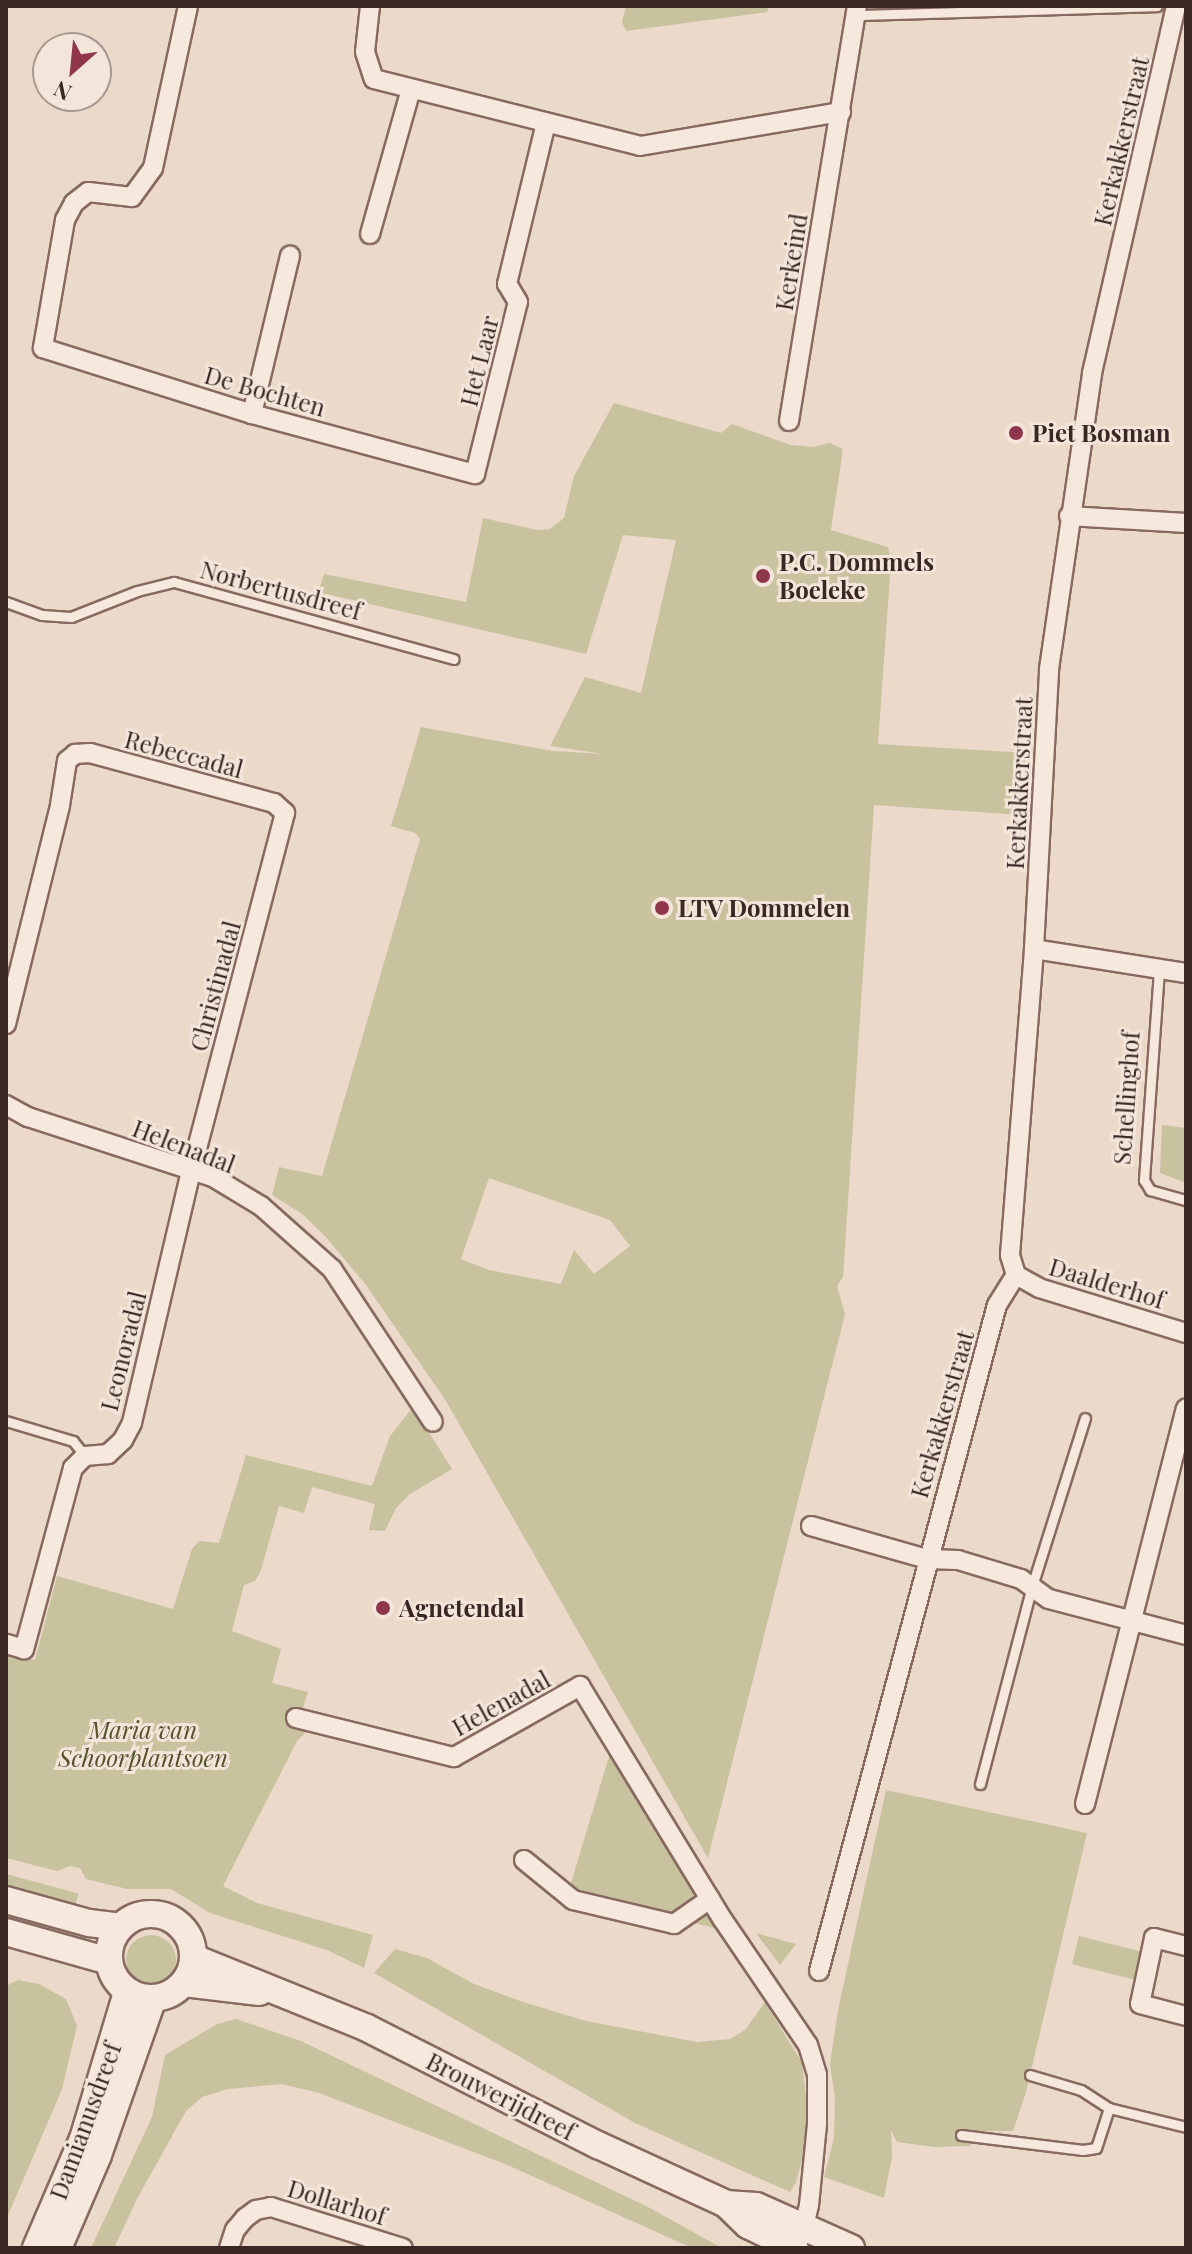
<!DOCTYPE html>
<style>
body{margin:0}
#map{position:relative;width:1192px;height:2254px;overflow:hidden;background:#ebd9ca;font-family:"Playfair Display",serif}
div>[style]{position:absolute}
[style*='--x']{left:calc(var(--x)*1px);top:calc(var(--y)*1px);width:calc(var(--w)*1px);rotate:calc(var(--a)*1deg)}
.green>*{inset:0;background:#c8c29f;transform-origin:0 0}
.round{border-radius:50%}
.roads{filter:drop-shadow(2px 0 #866a60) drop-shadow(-2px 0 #866a60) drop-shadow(0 2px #866a60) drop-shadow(0 -2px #866a60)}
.lane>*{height:9px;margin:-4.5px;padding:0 4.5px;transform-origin:4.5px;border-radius:4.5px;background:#f6e8dd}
.street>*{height:18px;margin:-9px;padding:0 9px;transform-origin:9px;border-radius:9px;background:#f6e8dd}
.secondary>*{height:26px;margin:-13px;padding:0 13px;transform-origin:13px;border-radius:13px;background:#f6e8dd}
.secondary>.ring{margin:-13px;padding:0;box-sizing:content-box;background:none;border:26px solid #f6e8dd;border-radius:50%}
.dots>*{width:22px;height:22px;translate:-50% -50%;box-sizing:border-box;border:4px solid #f3e5d9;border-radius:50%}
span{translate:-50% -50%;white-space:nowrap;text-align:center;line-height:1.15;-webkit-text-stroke:6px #f3e5d9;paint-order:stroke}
.street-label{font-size:24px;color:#382722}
.poi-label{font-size:24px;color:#382722;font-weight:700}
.left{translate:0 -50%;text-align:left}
.park-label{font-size:24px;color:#52522b;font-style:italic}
.frame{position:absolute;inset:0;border:8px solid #382722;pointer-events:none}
.north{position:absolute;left:32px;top:32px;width:80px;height:80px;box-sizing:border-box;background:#f3e5d9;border:2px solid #a89990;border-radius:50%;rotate:207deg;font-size:22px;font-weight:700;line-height:32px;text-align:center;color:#382722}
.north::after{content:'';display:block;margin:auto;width:28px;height:36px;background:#8f364d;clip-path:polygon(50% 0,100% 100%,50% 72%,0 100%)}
</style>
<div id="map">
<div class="green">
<i style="clip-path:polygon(626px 6px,769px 6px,767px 12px,626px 31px,622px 22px)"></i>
<i style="clip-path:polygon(evenodd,614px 403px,721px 433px,732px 424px,791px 445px,813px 447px,830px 443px,843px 449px,831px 530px,888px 547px,891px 562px,878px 744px,1028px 753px,1023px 815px,874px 805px,843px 1277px,837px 1286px,845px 1314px,708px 1858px,446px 1401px,366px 1285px,325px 1236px,301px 1213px,272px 1195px,279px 1167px,322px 1176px,420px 839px,415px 833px,391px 826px,421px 727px,553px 751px,604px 754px,550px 746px,585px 677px,641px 693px,676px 540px,623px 535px,586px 654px,318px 592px,324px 574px,466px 602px,483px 518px,537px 530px,550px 529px,564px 518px,574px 476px,614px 403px,489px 1178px,610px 1220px,630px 1246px,594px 1274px,574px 1250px,561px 1284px,489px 1270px,461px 1259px,489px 1178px)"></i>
<i style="clip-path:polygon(1162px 1125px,1186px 1128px,1186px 1183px,1160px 1173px)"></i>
<i style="clip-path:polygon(413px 1407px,452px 1469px,410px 1494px,396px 1508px,385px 1531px,369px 1530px,375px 1504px,312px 1487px,304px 1513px,279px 1506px,261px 1570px,255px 1581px,244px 1585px,232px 1631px,281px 1649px,272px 1683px,308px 1692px,302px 1711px,313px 1715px,308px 1730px,297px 1741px,223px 1886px,257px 1903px,373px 1935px,364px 1968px,327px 1950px,210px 1913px,171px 1889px,127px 1889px,86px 1879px,80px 1868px,70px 1866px,57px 1871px,6px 1858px,6px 1653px,35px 1660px,57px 1576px,173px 1609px,192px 1549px,199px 1541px,219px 1543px,246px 1455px,372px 1486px,390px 1436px)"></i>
<i style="clip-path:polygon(611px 1750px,719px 1929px,568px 1893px)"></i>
<i style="clip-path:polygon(886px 1790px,1087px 1833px,1026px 2092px,1013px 2131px,973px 2131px,970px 2146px,934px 2147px,897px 2142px,891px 2130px,892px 2157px,884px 2198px,824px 2177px,834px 2138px,835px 2098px,830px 2064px,838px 2010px)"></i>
<i style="left:6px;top:1874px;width:75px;height:20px;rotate:15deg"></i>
<i style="clip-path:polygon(756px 1933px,796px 1944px,780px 1965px)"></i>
<i class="round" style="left:126px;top:1935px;width:50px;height:50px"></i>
<i style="left:1079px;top:1936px;width:64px;height:29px;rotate:14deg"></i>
<i style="clip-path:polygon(395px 1949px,427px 1958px,474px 1984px,523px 2002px,586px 2021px,697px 2042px,730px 2039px,745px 2030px,765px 2002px,802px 2063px,808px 2114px,805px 2149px,796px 2182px,790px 2192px,635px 2123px,374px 1973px)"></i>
<i style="clip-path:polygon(18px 1980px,39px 1984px,66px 1999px,77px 2026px,62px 2089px,6px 2220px,6px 1986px)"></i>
<i style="clip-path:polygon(236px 2019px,301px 2041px,650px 2208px,722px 2248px,692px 2248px,505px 2164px,319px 2093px,282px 2084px,228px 2089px,202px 2097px,186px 2111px,138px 2197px,114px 2248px,91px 2248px,152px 2117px,165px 2055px,217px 2024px)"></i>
</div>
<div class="roads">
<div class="lane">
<i style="--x:857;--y:15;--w:300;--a:-1.7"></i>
<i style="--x:6;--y:602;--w:38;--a:20"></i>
<i style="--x:42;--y:615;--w:29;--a:4"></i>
<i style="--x:71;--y:617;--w:71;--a:-21.5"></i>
<i style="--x:137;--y:591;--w:38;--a:-14"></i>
<i style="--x:174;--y:582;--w:290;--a:15.4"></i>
<i style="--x:1159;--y:970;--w:211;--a:94.1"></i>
<i style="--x:1144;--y:1180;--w:12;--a:59"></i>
<i style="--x:1150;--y:1190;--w:37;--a:16"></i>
<i style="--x:6;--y:1421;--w:70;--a:16.6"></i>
<i style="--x:73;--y:1441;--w:19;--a:51"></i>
<i style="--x:980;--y:1784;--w:205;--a:-75.3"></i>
<i style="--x:1032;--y:1586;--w:176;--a:-72.5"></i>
<i style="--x:1030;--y:2075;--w:53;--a:16.4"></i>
<i style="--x:1081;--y:2090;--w:33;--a:33"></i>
<i style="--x:961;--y:2135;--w:123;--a:7"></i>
<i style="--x:1083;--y:2150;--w:13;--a:-9"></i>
<i style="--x:1096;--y:2148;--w:42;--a:-72"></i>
<i style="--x:1109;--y:2108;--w:79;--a:13.9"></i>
</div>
<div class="street">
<i style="--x:188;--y:6;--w:166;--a:102.2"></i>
<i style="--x:153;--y:168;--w:36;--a:126"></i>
<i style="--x:132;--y:197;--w:44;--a:-173.5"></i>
<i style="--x:88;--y:192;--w:18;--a:142"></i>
<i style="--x:74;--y:203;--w:19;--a:118"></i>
<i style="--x:65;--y:220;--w:130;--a:99.8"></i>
<i style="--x:43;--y:348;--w:219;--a:17.5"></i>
<i style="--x:252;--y:414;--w:231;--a:15.1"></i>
<i style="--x:475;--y:474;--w:177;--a:-76"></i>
<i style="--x:518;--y:302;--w:21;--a:-121"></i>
<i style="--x:507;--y:284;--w:166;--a:-76.4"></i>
<i style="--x:370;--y:6;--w:46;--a:96.2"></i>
<i style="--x:365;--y:52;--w:28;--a:72"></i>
<i style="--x:374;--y:79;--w:274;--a:14.1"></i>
<i style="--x:640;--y:146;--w:204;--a:-9.6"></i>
<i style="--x:370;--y:234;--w:151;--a:-74.2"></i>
<i style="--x:252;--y:414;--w:163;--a:-76.5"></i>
<i style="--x:789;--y:421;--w:421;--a:-80.7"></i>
<i style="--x:1069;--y:516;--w:117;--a:3.4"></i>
<i style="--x:1034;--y:949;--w:154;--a:9"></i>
<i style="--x:6;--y:1024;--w:226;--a:-76.1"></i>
<i style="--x:60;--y:805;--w:45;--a:-81"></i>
<i style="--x:67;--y:761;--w:11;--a:-41"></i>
<i style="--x:75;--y:754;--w:15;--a:-4"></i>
<i style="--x:90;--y:753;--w:191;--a:15.2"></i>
<i style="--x:274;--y:803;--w:15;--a:42"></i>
<i style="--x:285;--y:813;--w:370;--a:104.7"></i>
<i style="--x:191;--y:1171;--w:259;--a:103.2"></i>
<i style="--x:132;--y:1423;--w:19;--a:118"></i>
<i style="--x:123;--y:1440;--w:21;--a:137"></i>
<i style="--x:108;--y:1454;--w:23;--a:175"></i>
<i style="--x:85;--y:1456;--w:17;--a:135"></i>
<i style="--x:73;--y:1468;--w:188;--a:105.1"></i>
<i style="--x:24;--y:1649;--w:19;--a:-164"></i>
<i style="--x:6;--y:1105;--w:25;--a:29"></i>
<i style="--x:28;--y:1117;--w:194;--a:18"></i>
<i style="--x:213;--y:1177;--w:56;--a:31.1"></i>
<i style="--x:261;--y:1206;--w:95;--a:41.6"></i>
<i style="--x:332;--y:1269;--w:183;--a:56.6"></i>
<i style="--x:1016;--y:1275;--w:26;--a:29"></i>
<i style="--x:1039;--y:1288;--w:154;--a:17"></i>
<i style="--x:811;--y:1526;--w:121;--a:15.9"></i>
<i style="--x:927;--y:1559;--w:31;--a:2"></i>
<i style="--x:958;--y:1560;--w:66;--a:16.8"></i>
<i style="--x:1021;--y:1579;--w:34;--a:36"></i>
<i style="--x:1049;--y:1599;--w:142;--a:14.7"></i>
<i style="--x:296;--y:1718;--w:163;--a:13.9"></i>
<i style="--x:454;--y:1757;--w:145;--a:-29.4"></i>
<i style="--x:580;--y:1686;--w:274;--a:58.6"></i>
<i style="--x:723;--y:1920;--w:151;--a:55.8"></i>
<i style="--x:808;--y:2045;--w:31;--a:73"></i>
<i style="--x:817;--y:2075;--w:49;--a:90"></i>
<i style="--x:817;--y:2124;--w:81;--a:95.6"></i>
<i style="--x:809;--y:2205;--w:31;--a:103"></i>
<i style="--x:1085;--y:1804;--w:408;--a:-75.7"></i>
<i style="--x:524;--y:1860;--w:63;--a:39.2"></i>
<i style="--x:573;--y:1900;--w:104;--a:13.4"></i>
<i style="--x:674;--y:1924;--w:44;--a:-34.8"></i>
<i style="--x:1186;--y:1946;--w:33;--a:-166"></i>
<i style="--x:1154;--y:1938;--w:67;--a:102"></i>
<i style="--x:1140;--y:2004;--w:48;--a:14.6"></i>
<i style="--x:819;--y:1971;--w:689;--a:-75.04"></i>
<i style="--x:997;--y:1305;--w:36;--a:-58"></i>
<i style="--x:1016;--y:1275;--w:21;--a:-107"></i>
<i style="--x:1010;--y:1255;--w:307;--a:-85.5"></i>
<i style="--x:1034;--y:949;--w:280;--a:-86.9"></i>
<i style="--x:1049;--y:669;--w:299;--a:-81.7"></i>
<i style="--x:1092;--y:373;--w:376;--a:-77.1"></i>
<i style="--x:229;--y:2248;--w:19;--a:-72"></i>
<i style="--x:235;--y:2230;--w:16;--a:-50"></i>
<i style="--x:245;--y:2218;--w:14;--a:-36"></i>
<i style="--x:256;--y:2210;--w:15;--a:-11"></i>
<i style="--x:271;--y:2207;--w:138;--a:17.3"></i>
</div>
<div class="secondary">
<i style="--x:6;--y:1900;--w:86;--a:15.5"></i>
<i style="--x:89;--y:1923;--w:31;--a:7"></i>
<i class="ring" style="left:109px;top:1914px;width:58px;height:58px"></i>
<i style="--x:6;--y:1932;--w:107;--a:15.7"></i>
<i style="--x:194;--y:1958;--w:187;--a:22"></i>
<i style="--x:367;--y:2028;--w:259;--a:26.9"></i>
<i style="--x:598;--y:2145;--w:141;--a:24.7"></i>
<i style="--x:726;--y:2204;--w:30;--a:44"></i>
<i style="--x:748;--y:2225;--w:52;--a:26.1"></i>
<i style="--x:184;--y:1983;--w:76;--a:6.8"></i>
<i style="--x:726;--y:2204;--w:30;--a:4"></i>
<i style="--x:756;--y:2206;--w:104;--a:23.9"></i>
<i style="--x:36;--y:2248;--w:119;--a:-66.7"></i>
<i style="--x:83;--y:2139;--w:153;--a:-73.3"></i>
<i style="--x:58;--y:2248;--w:101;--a:-66.7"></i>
<i style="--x:98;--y:2155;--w:166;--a:-70.7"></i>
</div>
</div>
<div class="dots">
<i style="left:1016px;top:433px;background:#8f364d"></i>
<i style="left:763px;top:576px;background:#8f364d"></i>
<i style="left:662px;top:908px;background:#8f364d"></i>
<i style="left:383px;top:1608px;background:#8f364d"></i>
</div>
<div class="street-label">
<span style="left:1121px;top:141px;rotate:-77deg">Kerkakkerstraat</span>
<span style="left:791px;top:262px;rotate:-81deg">Kerkeind</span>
<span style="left:479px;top:361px;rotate:-76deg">Het Laar</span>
<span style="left:265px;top:391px;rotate:16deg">De Bochten</span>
<span style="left:281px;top:590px;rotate:15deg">Norbertusdreef</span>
<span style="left:184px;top:754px;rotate:15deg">Rebeccadal</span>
<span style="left:1019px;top:783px;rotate:-87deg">Kerkakkerstraat</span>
<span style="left:215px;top:986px;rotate:-75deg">Christinadal</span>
<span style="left:1126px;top:1098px;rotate:-86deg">Schellinghof</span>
<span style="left:184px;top:1146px;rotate:21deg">Helenadal</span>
<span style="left:1107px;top:1283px;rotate:17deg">Daalderhof</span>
<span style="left:123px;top:1351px;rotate:-76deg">Leonoradal</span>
<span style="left:942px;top:1414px;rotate:-74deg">Kerkakkerstraat</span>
<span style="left:501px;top:1703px;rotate:-29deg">Helenadal</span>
<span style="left:501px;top:2096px;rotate:27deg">Brouwerijdreef</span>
<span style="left:85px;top:2121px;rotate:-70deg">Damianusdreef</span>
<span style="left:337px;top:2202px;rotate:17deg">Dollarhof</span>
</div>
<div class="poi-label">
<span class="left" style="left:1032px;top:433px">Piet Bosman</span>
<span class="left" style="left:779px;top:576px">P.C. Dommels<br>Boeleke</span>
<span class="left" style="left:678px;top:908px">LTV Dommelen</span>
<span class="left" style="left:399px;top:1608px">Agnetendal</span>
</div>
<div class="park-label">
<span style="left:143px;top:1744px">Maria van<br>Schoorplantsoen</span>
</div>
<div class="frame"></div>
<div class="north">N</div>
</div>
